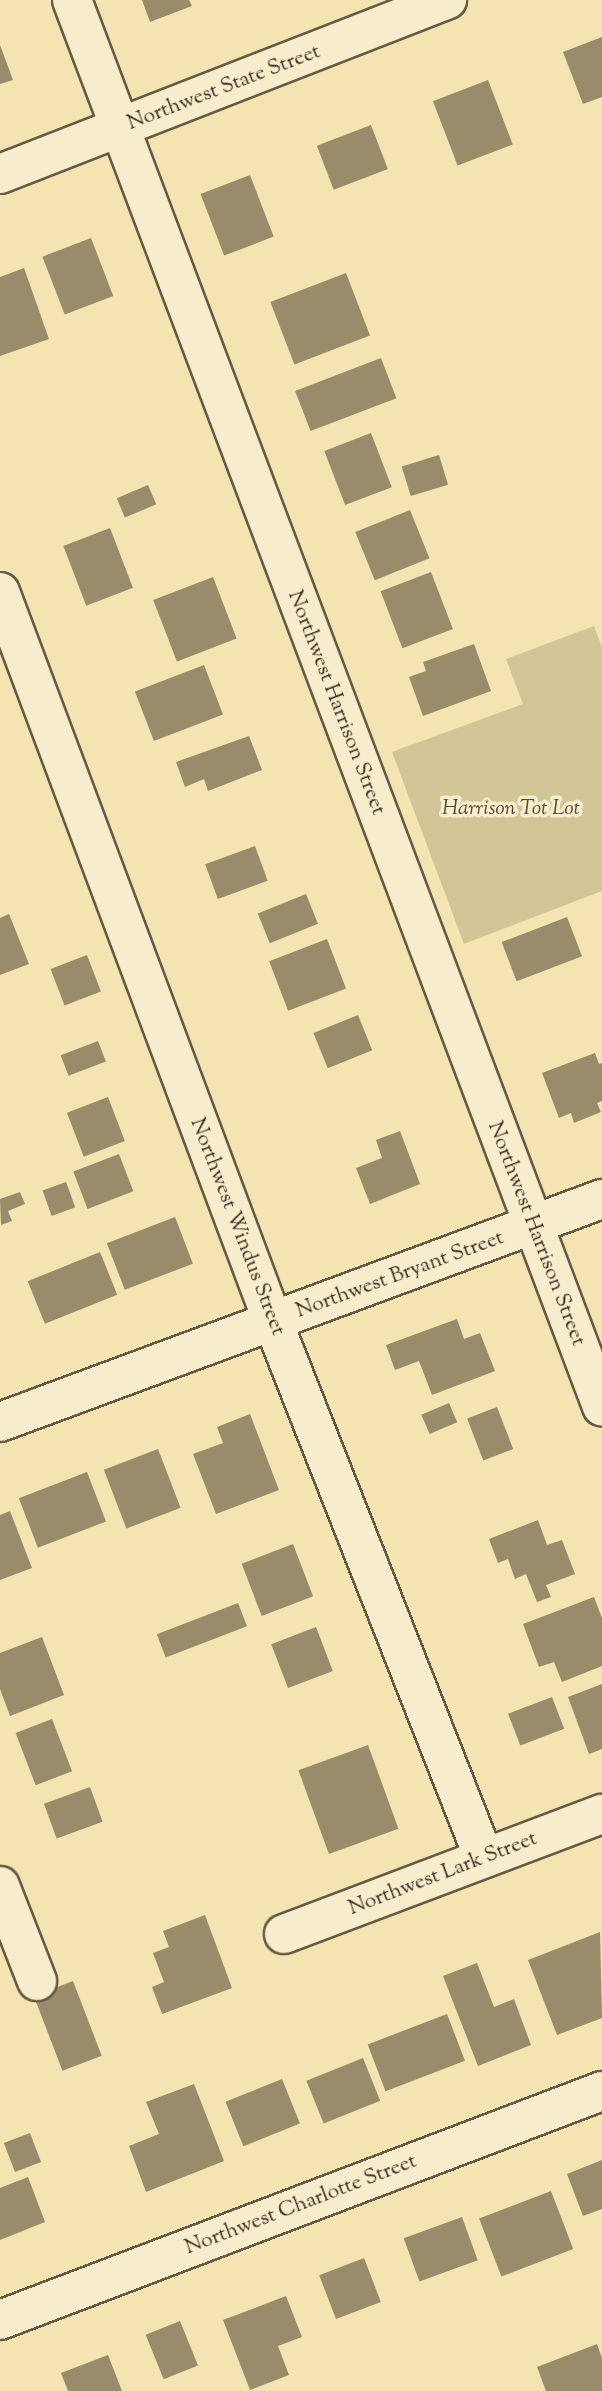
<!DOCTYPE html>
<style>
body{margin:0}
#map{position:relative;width:602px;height:2391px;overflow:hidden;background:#f3e4b1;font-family:"Sorts Mill Goudy",serif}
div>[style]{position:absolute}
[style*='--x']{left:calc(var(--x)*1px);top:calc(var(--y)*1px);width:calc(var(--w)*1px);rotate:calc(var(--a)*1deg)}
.green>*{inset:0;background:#d3c598}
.building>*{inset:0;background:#9a8b6b;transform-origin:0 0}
.roads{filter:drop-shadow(2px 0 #685944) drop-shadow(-2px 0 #685944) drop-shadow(0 2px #685944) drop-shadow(0 -2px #685944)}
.street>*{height:38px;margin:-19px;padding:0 19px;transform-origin:19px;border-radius:19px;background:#f7edcc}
.secondary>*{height:38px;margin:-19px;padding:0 19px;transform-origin:19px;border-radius:19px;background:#f7edcc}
span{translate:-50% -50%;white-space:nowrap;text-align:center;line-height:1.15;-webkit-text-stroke:7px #f7edcc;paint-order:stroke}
.street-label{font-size:21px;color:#392b20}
.park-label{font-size:21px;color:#584a38;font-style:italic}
</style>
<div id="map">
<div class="green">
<i style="clip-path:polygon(594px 626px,602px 647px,602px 891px,464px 944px,392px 752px,523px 704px,506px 659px)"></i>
</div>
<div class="building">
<i style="clip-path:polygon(142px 0,189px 0,192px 6px,150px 22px)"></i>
<i style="clip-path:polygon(602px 37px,602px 97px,583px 104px,563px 52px)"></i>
<i style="clip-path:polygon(0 45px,13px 80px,0 84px)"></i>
<i style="left:488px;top:80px;width:69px;height:59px;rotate:69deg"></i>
<i style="left:371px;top:125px;width:47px;height:58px;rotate:69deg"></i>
<i style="left:250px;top:175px;width:66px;height:53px;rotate:69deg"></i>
<i style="left:91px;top:238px;width:62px;height:52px;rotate:69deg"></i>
<i style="clip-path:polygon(24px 268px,49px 339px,0 356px,0 277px)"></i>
<i style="left:346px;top:273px;width:67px;height:81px;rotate:69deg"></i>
<i style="left:381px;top:358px;width:43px;height:92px;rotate:69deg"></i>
<i style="left:371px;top:433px;width:58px;height:50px;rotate:69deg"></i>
<i style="left:439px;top:455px;width:31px;height:39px;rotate:73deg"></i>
<i style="left:148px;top:485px;width:21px;height:34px;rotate:67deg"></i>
<i style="left:410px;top:510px;width:52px;height:59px;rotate:68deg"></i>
<i style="left:110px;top:528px;width:64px;height:50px;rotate:69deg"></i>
<i style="left:431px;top:572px;width:61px;height:54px;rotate:69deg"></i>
<i style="left:213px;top:577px;width:66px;height:64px;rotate:69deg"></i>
<i style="clip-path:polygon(474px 644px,491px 691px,423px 716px,409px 677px,426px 671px,423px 662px)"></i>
<i style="left:204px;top:665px;width:53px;height:74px;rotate:69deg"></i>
<i style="clip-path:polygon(249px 736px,262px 770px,208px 791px,204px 779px,185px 787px,176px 762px)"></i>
<i style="left:255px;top:846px;width:37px;height:53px;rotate:70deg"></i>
<i style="left:306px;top:894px;width:32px;height:52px;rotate:68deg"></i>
<i style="clip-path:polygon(9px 914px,29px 964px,0 975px,0 918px)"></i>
<i style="left:567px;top:917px;width:42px;height:70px;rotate:69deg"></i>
<i style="left:327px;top:939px;width:53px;height:62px;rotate:69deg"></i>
<i style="left:87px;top:955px;width:39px;height:39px;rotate:69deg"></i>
<i style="left:358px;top:1015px;width:38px;height:48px;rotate:68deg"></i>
<i style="left:98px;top:1041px;width:22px;height:40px;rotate:69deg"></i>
<i style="clip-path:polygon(595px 1053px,599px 1064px,602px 1063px,602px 1101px,597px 1103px,601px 1112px,574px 1123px,571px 1113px,559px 1118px,542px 1073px)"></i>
<i style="left:108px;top:1097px;width:47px;height:44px;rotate:69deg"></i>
<i style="clip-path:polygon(400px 1131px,420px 1184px,370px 1204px,356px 1168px,382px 1158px,376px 1140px)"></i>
<i style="left:119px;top:1154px;width:40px;height:49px;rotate:69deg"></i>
<i style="left:66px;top:1182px;width:27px;height:25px;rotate:70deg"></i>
<i style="clip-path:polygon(20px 1192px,25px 1204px,8px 1211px,12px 1221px,1px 1225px,0 1199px)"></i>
<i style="left:175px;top:1217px;width:50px;height:73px;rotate:69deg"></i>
<i style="left:100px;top:1252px;width:46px;height:78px;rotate:68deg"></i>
<i style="clip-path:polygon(457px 1319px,464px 1339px,480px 1333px,495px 1371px,432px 1395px,419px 1361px,395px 1370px,386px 1345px)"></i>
<i style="left:449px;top:1403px;width:21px;height:30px;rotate:67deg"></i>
<i style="left:497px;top:1407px;width:45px;height:32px;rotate:69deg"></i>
<i style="clip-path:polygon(250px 1414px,279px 1490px,216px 1514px,193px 1454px,223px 1443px,217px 1427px)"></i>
<i style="left:158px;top:1449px;width:63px;height:58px;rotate:69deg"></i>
<i style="left:87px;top:1472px;width:53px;height:73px;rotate:69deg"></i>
<i style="clip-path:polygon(10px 1511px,32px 1568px,0 1580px,0 1515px)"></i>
<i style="clip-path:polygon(538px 1520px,547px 1545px,562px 1540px,575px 1574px,546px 1585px,551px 1597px,537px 1602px,526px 1574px,515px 1579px,508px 1559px,498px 1563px,489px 1539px)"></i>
<i style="left:293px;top:1544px;width:56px;height:55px;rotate:69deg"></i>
<i style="clip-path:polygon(594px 1597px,602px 1618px,602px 1666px,562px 1682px,554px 1662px,539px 1667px,523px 1624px)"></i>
<i style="left:238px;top:1603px;width:25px;height:87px;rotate:69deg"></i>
<i style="left:316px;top:1627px;width:47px;height:48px;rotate:69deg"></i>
<i style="clip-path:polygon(42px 1637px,64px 1695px,10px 1716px,0 1689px,0 1653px)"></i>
<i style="clip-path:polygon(602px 1684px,602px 1749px,589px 1754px,568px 1697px)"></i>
<i style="left:552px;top:1697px;width:34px;height:47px;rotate:69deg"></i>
<i style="left:52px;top:1719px;width:56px;height:39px;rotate:69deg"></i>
<i style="left:368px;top:1745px;width:89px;height:74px;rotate:70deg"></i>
<i style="left:90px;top:1787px;width:37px;height:49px;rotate:70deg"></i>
<i style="clip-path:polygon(205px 1915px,232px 1988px,162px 2014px,152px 1987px,164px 1982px,153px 1953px,169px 1947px,163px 1931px)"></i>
<i style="clip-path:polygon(600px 1932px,602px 2018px,557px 2035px,528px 1960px)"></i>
<i style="clip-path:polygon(477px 1963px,494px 2007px,514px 1999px,531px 2045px,478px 2066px,443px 1976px)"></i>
<i style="left:73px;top:1981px;width:80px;height:42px;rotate:69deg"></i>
<i style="left:447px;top:2014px;width:50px;height:85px;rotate:69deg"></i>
<i style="left:363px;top:2058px;width:46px;height:61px;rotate:68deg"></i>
<i style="left:282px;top:2079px;width:48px;height:61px;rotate:68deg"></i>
<i style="clip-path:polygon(194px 2084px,224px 2161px,146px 2192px,129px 2146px,159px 2134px,146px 2102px)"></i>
<i style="left:30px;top:2133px;width:31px;height:28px;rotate:69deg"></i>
<i style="clip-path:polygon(602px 2160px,602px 2209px,583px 2216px,567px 2174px)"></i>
<i style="clip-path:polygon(28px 2177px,45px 2222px,0 2240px,0 2188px)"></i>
<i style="left:551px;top:2191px;width:62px;height:77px;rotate:69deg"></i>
<i style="left:462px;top:2217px;width:46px;height:62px;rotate:70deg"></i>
<i style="left:364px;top:2258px;width:47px;height:48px;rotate:69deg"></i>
<i style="clip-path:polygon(286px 2296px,302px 2337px,278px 2346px,289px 2375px,250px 2390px,223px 2320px)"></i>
<i style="left:180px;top:2321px;width:48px;height:37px;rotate:68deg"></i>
<i style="clip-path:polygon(597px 2344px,602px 2358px,602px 2391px,546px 2391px,537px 2367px)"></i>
<i style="clip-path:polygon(108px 2355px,122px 2391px,68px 2391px,61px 2373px)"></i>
</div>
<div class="roads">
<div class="street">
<i style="--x:72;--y:0;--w:1503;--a:69.35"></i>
<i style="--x:0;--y:592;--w:779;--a:69.5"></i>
<i style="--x:273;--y:1322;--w:576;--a:68.51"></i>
<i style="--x:0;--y:1422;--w:642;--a:-20.33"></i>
<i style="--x:0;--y:1886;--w:102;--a:68.7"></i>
<i style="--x:284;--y:1934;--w:340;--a:-20.7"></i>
<i style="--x:0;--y:2320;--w:644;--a:-20.83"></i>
</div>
<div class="secondary">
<i style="--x:0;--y:174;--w:480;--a:-21.3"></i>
</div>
</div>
<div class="street-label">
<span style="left:224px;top:88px;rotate:-21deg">Northwest State Street</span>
<span style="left:336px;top:703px;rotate:69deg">Northwest Harrison Street</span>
<span style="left:237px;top:1227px;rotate:69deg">Northwest Windus Street</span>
<span style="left:536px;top:1234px;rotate:69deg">Northwest Harrison Street</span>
<span style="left:400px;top:1275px;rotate:-20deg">Northwest Bryant Street</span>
<span style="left:443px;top:1874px;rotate:-21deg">Northwest Lark Street</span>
<span style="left:301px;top:2205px;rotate:-21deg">Northwest Charlotte Street</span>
</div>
<div class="park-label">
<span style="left:511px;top:809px">Harrison Tot Lot</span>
</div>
</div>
